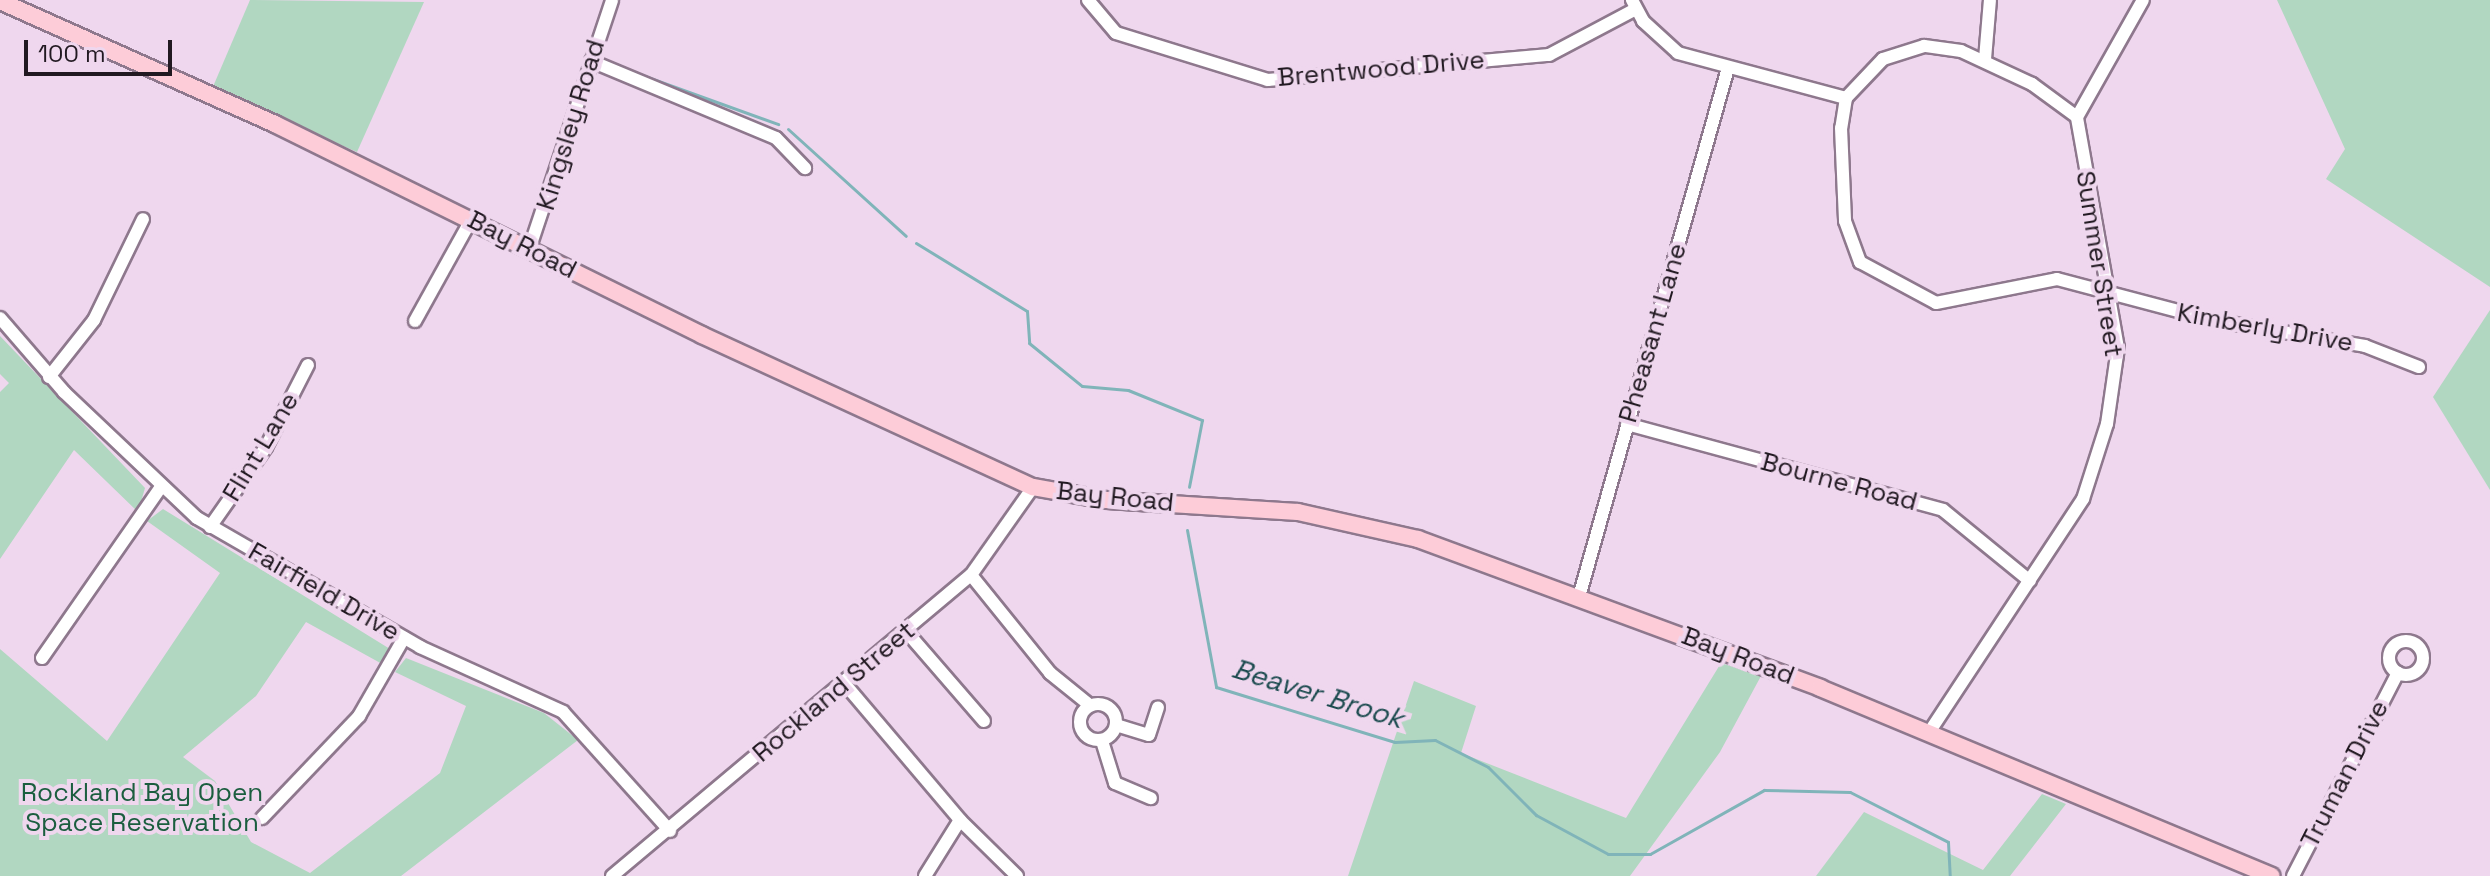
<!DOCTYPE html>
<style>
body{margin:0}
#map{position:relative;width:2490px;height:876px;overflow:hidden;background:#efd7ee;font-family:"Space Grotesk",sans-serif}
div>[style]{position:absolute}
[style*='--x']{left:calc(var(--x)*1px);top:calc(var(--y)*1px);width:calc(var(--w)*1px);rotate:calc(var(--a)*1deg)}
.green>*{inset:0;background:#b1d7c1}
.stream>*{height:3px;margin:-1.5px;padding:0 1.5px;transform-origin:1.5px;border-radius:1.5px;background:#80b4b9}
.roads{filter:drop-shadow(2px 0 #8e788d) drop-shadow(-2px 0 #8e788d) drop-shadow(0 2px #8e788d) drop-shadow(0 -2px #8e788d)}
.minor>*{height:12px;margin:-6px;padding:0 6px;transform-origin:6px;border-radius:6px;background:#fff}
.minor>.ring{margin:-6px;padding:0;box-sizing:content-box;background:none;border:12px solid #fff;border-radius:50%}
.major>*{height:16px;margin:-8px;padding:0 8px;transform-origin:8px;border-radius:8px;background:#fdccd8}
span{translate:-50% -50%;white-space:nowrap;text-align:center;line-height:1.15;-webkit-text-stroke:8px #efd7ee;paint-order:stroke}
.street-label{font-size:26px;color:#211921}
.park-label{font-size:26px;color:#1b5e3f}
.water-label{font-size:28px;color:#1c4b4f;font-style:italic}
.scale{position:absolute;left:24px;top:40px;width:148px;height:36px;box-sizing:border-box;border:4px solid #211921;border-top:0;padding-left:10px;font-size:24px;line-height:28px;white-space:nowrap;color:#211921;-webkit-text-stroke:6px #efd7ee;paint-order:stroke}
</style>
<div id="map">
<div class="green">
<i style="clip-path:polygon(250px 0,424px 2px,357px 152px,212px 89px)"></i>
<i style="clip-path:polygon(2277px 0,2490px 0,2490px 287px,2326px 179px,2345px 149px)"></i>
<i style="clip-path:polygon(2490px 310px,2490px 490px,2433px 397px)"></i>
<i style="clip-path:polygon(0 336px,145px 488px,138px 512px,74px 450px,0 559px,0 392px,9px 383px,0 374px)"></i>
<i style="clip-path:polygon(163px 509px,390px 649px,384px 665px,306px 622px,256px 696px,183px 757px,215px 781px,251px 842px,310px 873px,440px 773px,466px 706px,395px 672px,406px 658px,544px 713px,578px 740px,401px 876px,0 876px,0 649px,107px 741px,220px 573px,147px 521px)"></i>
<i style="clip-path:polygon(1721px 663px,1761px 676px,1720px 752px,1630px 876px,1348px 876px,1414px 681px,1476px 706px,1461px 753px,1626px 818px)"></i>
<i style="clip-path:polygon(2042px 794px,2066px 804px,2010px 876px,1816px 876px,1864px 812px,1983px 870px)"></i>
</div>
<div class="stream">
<i style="--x:639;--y:74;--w:148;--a:19.8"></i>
<i style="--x:788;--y:129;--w:159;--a:42.2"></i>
<i style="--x:916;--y:243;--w:130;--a:31.5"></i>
<i style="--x:1027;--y:311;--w:32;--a:86"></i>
<i style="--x:1029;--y:343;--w:68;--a:39.1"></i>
<i style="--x:1082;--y:386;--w:46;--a:5"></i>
<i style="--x:1128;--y:390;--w:80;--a:22.1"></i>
<i style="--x:1202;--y:420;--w:68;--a:101"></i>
<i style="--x:1187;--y:530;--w:160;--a:79.5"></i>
<i style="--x:1216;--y:687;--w:187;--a:17.1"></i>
<i style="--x:1395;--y:742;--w:40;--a:-2.9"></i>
<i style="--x:1435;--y:740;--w:59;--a:27"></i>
<i style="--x:1488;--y:767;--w:68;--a:45"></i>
<i style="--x:1536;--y:815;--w:82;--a:28.4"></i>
<i style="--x:1608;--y:854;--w:42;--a:0"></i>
<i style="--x:1650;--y:854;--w:131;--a:-29.3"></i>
<i style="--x:1764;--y:790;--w:86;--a:1.3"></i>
<i style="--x:1850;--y:792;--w:110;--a:27"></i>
<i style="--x:1948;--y:842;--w:34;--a:87"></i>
</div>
<div class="roads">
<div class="minor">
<i style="--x:1088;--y:0;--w:43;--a:49.7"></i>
<i style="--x:1116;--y:33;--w:159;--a:17.2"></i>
<i style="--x:1268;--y:80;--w:282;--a:-5.1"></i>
<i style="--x:1549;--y:55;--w:98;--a:-27.9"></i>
<i style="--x:1632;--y:0;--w:24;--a:62"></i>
<i style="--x:1643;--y:21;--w:47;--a:42.4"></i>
<i style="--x:1678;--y:53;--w:174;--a:15"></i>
<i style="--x:1985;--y:59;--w:59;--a:-85.2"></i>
<i style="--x:591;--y:61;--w:200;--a:22.6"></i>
<i style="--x:776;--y:138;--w:42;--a:46"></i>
<i style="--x:2077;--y:117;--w:56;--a:-143.7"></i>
<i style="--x:2032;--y:84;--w:78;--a:-155.1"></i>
<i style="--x:1961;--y:51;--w:37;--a:-172"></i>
<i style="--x:1924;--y:46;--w:43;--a:162.4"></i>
<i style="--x:1883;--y:59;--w:54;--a:133.5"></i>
<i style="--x:1846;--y:98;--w:30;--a:99"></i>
<i style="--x:1841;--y:128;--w:93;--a:87.5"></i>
<i style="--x:1845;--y:221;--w:44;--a:69.9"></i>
<i style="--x:1860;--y:262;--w:86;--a:28.3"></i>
<i style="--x:1936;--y:303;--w:123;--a:-11.2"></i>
<i style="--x:2057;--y:279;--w:160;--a:14.8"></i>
<i style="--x:2212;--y:320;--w:155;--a:9.6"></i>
<i style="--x:2365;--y:346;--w:58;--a:21.3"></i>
<i style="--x:529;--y:250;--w:263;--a:-71.6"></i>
<i style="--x:0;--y:318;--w:98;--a:49.1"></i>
<i style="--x:64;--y:392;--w:183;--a:43.5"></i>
<i style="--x:197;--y:518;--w:258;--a:30"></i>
<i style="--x:420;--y:647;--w:157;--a:24.4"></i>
<i style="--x:563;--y:712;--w:160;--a:48"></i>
<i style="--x:415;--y:321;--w:115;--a:-61"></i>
<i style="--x:49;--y:377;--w:73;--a:-51.7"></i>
<i style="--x:94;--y:320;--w:112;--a:-64.1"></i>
<i style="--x:1627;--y:424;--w:327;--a:15.2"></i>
<i style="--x:1943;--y:510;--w:112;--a:39.2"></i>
<i style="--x:210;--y:527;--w:98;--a:-55"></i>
<i style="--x:266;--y:447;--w:92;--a:-62.9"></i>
<i style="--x:971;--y:575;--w:126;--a:51.1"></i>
<i style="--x:1050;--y:673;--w:48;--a:39"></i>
<i style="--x:1579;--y:597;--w:550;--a:-74.27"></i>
<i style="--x:906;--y:631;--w:119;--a:49.1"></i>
<i class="ring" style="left:2389px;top:641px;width:22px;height:22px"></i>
<i style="--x:42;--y:658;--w:208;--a:-55.2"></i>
<i style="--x:844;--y:683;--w:180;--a:49.7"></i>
<i style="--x:960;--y:820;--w:80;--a:44.5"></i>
<i class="ring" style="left:1080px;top:704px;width:24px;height:24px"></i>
<i style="--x:1116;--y:725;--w:34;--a:17"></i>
<i style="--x:1149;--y:735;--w:29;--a:-72"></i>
<i style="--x:1928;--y:734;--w:282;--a:-56.6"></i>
<i style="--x:2083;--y:499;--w:79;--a:-72.3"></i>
<i style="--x:2107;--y:424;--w:77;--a:-81.8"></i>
<i style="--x:2118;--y:348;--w:235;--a:-100.1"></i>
<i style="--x:2077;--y:117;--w:134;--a:-60.6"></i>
<i style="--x:1102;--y:741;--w:44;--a:72.8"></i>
<i style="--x:1115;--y:783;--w:39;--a:23"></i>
<i style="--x:262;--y:818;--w:141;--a:-46.4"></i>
<i style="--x:359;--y:716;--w:90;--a:-60"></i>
<i style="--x:612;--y:876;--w:468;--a:-40"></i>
<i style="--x:971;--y:575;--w:108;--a:-54.8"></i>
<i style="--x:925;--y:876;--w:66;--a:-58"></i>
<i style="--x:2293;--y:876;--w:229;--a:-62.7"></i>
</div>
<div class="major">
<i style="--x:0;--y:1;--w:301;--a:24.1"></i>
<i style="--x:275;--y:124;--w:476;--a:26.3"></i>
<i style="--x:702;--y:335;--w:364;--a:24.7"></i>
<i style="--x:1033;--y:487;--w:75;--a:10"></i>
<i style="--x:1107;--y:500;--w:191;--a:3.6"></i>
<i style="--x:1298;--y:512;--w:123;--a:12.7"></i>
<i style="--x:1418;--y:539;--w:429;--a:20.3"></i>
<i style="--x:1820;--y:688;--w:489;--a:22.6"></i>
</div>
</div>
<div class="street-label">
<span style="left:1381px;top:69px;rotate:-5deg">Brentwood Drive</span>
<span style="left:571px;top:125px;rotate:-73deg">Kingsley Road</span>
<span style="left:522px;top:245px;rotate:27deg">Bay Road</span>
<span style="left:2099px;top:264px;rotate:81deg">Summer Street</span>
<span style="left:2265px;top:328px;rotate:10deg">Kimberly Drive</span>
<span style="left:1653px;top:333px;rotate:-74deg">Pheasant Lane</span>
<span style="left:261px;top:447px;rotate:-59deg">Flint Lane</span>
<span style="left:1839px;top:482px;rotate:15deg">Bourne Road</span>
<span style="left:1115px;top:497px;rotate:6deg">Bay Road</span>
<span style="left:324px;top:592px;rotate:30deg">Fairfield Drive</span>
<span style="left:1738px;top:656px;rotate:21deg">Bay Road</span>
<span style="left:834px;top:692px;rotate:-40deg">Rockland Street</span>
<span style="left:2345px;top:774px;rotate:-63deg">Truman Drive</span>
</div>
<div class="park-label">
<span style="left:142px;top:808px">Rockland Bay Open<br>Space Reservation</span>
</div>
<div class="water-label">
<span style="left:1318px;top:693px;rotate:17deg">Beaver Brook</span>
</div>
<div class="scale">100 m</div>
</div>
